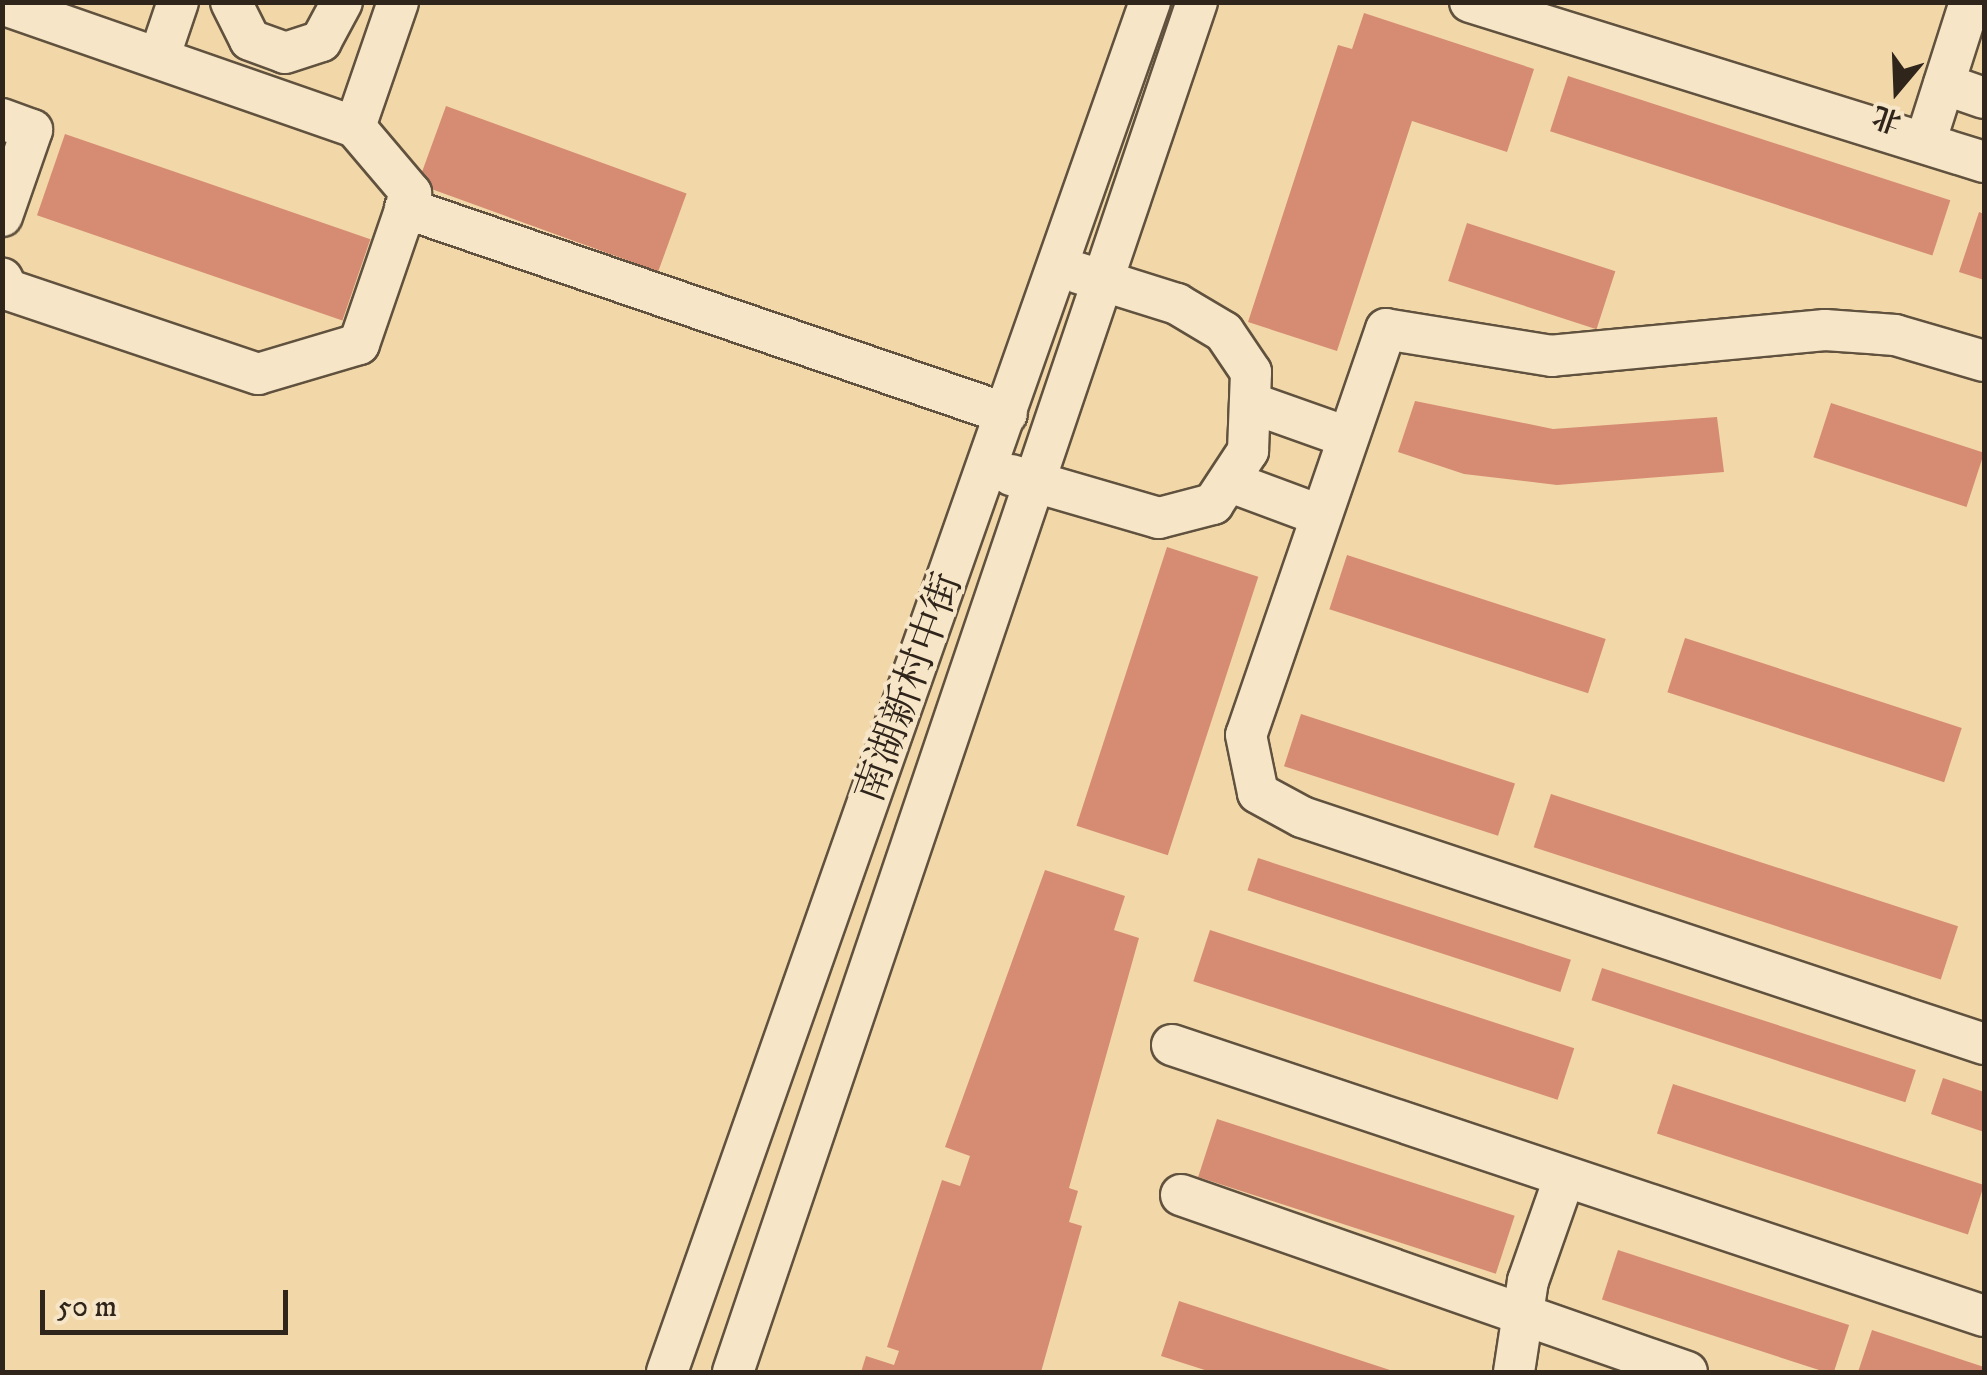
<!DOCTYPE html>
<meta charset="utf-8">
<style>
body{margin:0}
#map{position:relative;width:1987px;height:1375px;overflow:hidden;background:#f2d7a9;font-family:"IM FELL DW Pica","Noto Serif SC",serif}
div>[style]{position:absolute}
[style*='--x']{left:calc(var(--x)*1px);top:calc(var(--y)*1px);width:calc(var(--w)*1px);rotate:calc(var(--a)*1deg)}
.building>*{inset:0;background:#d68c72;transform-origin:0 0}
.roads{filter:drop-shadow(2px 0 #60523e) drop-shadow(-2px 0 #60523e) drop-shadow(0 2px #60523e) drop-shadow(0 -2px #60523e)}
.minor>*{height:40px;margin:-20px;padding:0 20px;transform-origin:20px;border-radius:20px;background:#f7e5c7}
span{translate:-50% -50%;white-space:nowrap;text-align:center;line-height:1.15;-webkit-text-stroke:8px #f7e5c7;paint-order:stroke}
.street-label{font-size:40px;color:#2f251b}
.frame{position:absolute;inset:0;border:5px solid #2f251b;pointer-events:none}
.north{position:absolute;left:1847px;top:40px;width:100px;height:100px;-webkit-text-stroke:8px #f7e5c7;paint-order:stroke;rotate:199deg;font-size:28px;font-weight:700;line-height:40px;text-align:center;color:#2f251b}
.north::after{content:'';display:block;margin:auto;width:35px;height:45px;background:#2f251b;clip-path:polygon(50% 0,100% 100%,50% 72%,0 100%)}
.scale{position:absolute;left:40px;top:1290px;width:248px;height:45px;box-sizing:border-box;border:5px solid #2f251b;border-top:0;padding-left:12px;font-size:30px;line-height:35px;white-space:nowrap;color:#2f251b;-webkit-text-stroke:8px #f7e5c7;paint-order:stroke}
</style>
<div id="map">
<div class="building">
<i style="clip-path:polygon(1364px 13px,1534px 69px,1507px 152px,1412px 121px,1337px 351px,1248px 322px,1338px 45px,1352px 49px)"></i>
<i style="left:1568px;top:76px;width:402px;height:58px;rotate:18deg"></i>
<i style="left:446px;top:106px;width:256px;height:83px;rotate:20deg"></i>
<i style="left:65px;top:134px;width:323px;height:86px;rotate:19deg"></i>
<i style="clip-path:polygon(1979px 212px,1984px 214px,1984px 280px,1959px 272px)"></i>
<i style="left:1467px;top:223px;width:156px;height:61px;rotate:18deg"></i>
<i style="clip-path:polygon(1415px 401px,1553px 429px,1717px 417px,1724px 472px,1557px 485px,1464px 474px,1398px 452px)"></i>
<i style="left:1831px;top:403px;width:161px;height:57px;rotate:18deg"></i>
<i style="left:1167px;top:547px;width:96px;height:293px;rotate:18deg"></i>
<i style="left:1347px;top:555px;width:272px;height:57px;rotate:18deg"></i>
<i style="left:1685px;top:638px;width:291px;height:57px;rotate:18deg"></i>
<i style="left:1301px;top:714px;width:225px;height:55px;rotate:18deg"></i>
<i style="left:1551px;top:794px;width:428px;height:56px;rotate:18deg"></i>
<i style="left:1258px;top:858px;width:329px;height:34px;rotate:18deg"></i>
<i style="clip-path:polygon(1045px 870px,1125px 896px,1114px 930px,1139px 938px,1069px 1188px,1078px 1191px,1069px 1222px,1082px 1226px,1041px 1372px,861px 1372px,866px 1356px,894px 1365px,899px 1351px,887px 1347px,942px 1180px,960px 1186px,970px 1156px,945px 1147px)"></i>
<i style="left:1210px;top:930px;width:383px;height:54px;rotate:18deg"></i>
<i style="left:1602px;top:968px;width:330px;height:34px;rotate:18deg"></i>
<i style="clip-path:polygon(1943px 1078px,1984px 1092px,1984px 1132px,1931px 1114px)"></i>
<i style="left:1673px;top:1084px;width:327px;height:52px;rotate:18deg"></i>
<i style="left:1217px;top:1119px;width:313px;height:61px;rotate:18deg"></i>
<i style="left:1618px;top:1250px;width:243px;height:52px;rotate:18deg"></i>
<i style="clip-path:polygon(1179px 1301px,1396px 1372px,1211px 1372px,1161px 1356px)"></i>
<i style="clip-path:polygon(1872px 1330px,1984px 1367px,1984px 1372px,1858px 1372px)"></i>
</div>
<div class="roads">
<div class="minor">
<i style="--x:231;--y:2;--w:42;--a:63.4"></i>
<i style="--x:250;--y:40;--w:37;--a:20"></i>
<i style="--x:285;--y:53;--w:38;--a:-18"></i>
<i style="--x:321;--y:41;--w:44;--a:-61.7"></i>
<i style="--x:1470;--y:2;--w:538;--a:17.29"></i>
<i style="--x:2;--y:4;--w:374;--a:19.2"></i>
<i style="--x:355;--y:127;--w:87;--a:49.7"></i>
<i style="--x:411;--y:193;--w:160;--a:109"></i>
<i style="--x:359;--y:344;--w:105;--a:163.5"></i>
<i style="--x:258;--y:374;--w:264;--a:-161.4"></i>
<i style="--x:8;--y:290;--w:13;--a:-117"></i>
<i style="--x:159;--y:58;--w:59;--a:-71.3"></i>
<i style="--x:1944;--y:84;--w:42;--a:19.3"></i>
<i style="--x:2;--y:119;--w:32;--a:20"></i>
<i style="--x:32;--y:130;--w:91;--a:109.2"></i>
<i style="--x:355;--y:127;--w:132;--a:-71"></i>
<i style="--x:1925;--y:143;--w:148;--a:-72.3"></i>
<i style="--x:405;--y:208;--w:636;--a:18.89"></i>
<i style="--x:1984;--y:361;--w:93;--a:-163.7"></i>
<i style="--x:1895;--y:335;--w:70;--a:-175.9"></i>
<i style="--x:1825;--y:330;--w:274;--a:174.6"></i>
<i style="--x:1552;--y:356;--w:168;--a:-170.8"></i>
<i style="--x:1386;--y:329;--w:429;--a:109"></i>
<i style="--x:1246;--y:735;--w:59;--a:78.3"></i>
<i style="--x:1258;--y:793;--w:50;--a:28.6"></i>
<i style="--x:1302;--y:817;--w:719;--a:18.41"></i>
<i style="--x:1254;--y:404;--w:99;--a:19.5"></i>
<i style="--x:1011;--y:475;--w:154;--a:16.2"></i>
<i style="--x:1159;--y:518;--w:56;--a:-14.5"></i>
<i style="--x:1213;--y:504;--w:64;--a:-56.6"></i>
<i style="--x:1248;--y:451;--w:79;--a:-87.8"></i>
<i style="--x:1251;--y:372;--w:48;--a:-124"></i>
<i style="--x:1224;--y:332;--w:55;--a:-149.2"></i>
<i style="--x:1177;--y:304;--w:104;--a:-162.6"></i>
<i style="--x:1233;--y:483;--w:92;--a:20.4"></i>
<i style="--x:1172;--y:1045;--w:856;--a:18.46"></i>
<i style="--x:1181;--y:1195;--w:536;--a:19.28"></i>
<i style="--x:667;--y:1372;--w:1453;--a:-70.58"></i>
<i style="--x:733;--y:1372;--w:1446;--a:-71.29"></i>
<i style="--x:1514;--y:1372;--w:92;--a:-81.3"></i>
<i style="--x:1528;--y:1281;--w:108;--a:-70.6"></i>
</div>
</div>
<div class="street-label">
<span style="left:910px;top:688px;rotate:-70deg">南湖新村中街</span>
</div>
<div class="frame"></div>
<div class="north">北</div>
<div class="scale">50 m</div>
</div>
